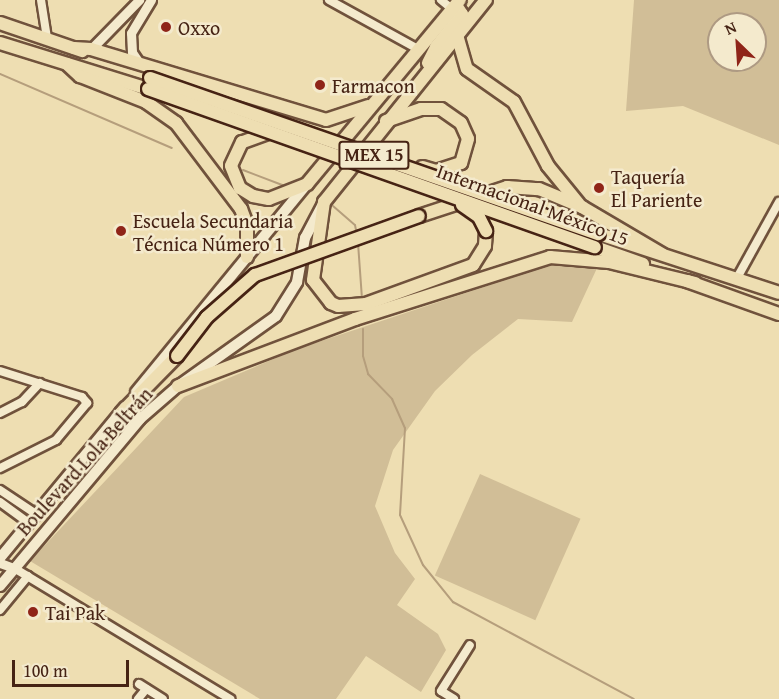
<!DOCTYPE html>
<meta charset="utf-8">
<style>
body{margin:0}
#map{position:relative;width:779px;height:699px;overflow:hidden;background:#eedeb2;font-family:"Gentium Book Plus",serif}
div>[style]{position:absolute}
[style*='--x']{left:calc(var(--x)*1px);top:calc(var(--y)*1px);width:calc(var(--w)*1px);rotate:calc(var(--a)*1deg)}
.green>*{inset:0;background:#d1be97;transform-origin:0 0}
.stream>*{height:2px;margin:-1px;padding:0 1px;transform-origin:1px;border-radius:1px;background:#b59e7c}
.roads{filter:drop-shadow(2px 0 #70523c) drop-shadow(-2px 0 #70523c) drop-shadow(0 2px #70523c) drop-shadow(0 -2px #70523c)}
.minor>*{height:8px;margin:-4px;padding:0 4px;transform-origin:4px;border-radius:4px;background:#f4eacd}
.tertiary>*{height:9px;margin:-4.5px;padding:0 4.5px;transform-origin:4.5px;border-radius:4.5px;background:#f4eacd}
.secondary>*{height:10px;margin:-5px;padding:0 5px;transform-origin:5px;border-radius:5px;background:#f4eacd}
.primary>*{height:12px;margin:-6px;padding:0 6px;transform-origin:6px;border-radius:6px;background:#eedeb2}
.bridges{filter:drop-shadow(2px 0 #462314) drop-shadow(-2px 0 #462314) drop-shadow(0 2px #462314) drop-shadow(0 -2px #462314)}
.primary-bridge>*{height:12px;margin:-6px;padding:0 6px;transform-origin:6px;border-radius:6px;background:#eedeb2}
.dots>*{width:16px;height:16px;translate:-50% -50%;box-sizing:border-box;border:3px solid #f4eacd;border-radius:50%}
span{translate:-50% -50%;white-space:nowrap;text-align:center;line-height:1.15;-webkit-text-stroke:5px #f4eacd;paint-order:stroke}
.shield-label span{padding:2px 4px;background:#f4eacd;border:2px solid;border-radius:4px;-webkit-text-stroke-width:0}
.shield-label{font-size:18px;color:#462314;font-weight:700}
.poi-label{font-size:20px;color:#462314}
.left{translate:0 -50%;text-align:left}
.street-label{font-size:20px;color:#462314}
.north{position:absolute;left:707px;top:12px;width:60px;height:60px;box-sizing:border-box;background:#f4eacd;border:2px solid #ae9a83;border-radius:50%;rotate:335deg;font-size:16px;font-weight:700;line-height:24px;text-align:center;color:#462314}
.north::after{content:'';display:block;margin:auto;width:21px;height:27px;background:#8f2418;clip-path:polygon(50% 0,100% 100%,50% 72%,0 100%)}
.scale{position:absolute;left:12px;top:660px;width:117px;height:27px;box-sizing:border-box;border:3px solid #462314;border-top:0;padding-left:8px;font-size:18px;line-height:21px;white-space:nowrap;color:#462314;-webkit-text-stroke:4px #f4eacd;paint-order:stroke}
</style>
<div id="map">
<div class="green">
<i style="clip-path:polygon(evenodd,634px 0,779px 0,779px 145px,683px 106px,626px 111px,634px 0,719px 24px,755px 24px,755px 60px,719px 60px,719px 24px)"></i>
<i style="clip-path:polygon(576px 262px,598px 266px,572px 322px,518px 319px,472px 355px,435px 391px,393px 450px,375px 506px,395px 553px,415px 579px,397px 605px,438px 634px,446px 650px,421px 692px,366px 656px,336px 699px,260px 699px,30px 561px,184px 397px,297px 349px,544px 267px)"></i>
<i style="left:480px;top:474px;width:110px;height:111px;rotate:24deg"></i>
</div>
<div class="stream">
<i style="--x:0;--y:74;--w:187;--a:23.3"></i>
<i style="--x:243;--y:170;--w:42;--a:21"></i>
<i style="--x:333;--y:206;--w:29;--a:41"></i>
<i style="--x:355;--y:225;--w:10;--a:79"></i>
<i style="--x:358;--y:243;--w:56;--a:85.9"></i>
<i style="--x:363;--y:329;--w:27;--a:90"></i>
<i style="--x:363;--y:356;--w:19;--a:74"></i>
<i style="--x:368;--y:374;--w:35;--a:46"></i>
<i style="--x:392;--y:399;--w:32;--a:66"></i>
<i style="--x:405;--y:428;--w:87;--a:93.3"></i>
<i style="--x:400;--y:515;--w:55;--a:65.3"></i>
<i style="--x:423;--y:565;--w:48;--a:51"></i>
<i style="--x:453;--y:602;--w:205;--a:28.2"></i>
</div>
<div class="roads">
<div class="minor">
<i style="--x:41;--y:0;--w:39;--a:81"></i>
<i style="--x:329;--y:0;--w:102;--a:28.8"></i>
<i style="--x:441;--y:0;--w:14;--a:39"></i>
<i style="--x:737;--y:278;--w:87;--a:-61.1"></i>
<i style="--x:0;--y:371;--w:86;--a:17.6"></i>
<i style="--x:82;--y:397;--w:8;--a:50"></i>
<i style="--x:87;--y:403;--w:48;--a:130"></i>
<i style="--x:56;--y:440;--w:63;--a:153.4"></i>
<i style="--x:0;--y:413;--w:25;--a:-27"></i>
<i style="--x:22;--y:402;--w:26;--a:-47"></i>
<i style="--x:0;--y:490;--w:43;--a:33.7"></i>
<i style="--x:0;--y:502;--w:36;--a:36"></i>
<i style="--x:14;--y:568;--w:253;--a:31.2"></i>
<i style="--x:0;--y:610;--w:44;--a:-50.5"></i>
<i style="--x:139;--y:684;--w:28;--a:32"></i>
<i style="--x:138;--y:699;--w:13;--a:-51"></i>
<i style="--x:454;--y:699;--w:15;--a:-148"></i>
<i style="--x:441;--y:691;--w:54;--a:-57.8"></i>
</div>
<div class="tertiary">
<i style="--x:91;--y:49;--w:69;--a:-45.6"></i>
<i style="--x:140;--y:64;--w:14;--a:-124"></i>
<i style="--x:132;--y:52;--w:19;--a:-93"></i>
<i style="--x:131;--y:33;--w:39;--a:-59"></i>
<i style="--x:0;--y:563;--w:15;--a:20"></i>
</div>
<div class="secondary">
<i style="--x:136;--y:392;--w:269;--a:-50.6"></i>
<i style="--x:0;--y:558;--w:196;--a:-50.4"></i>
<i style="--x:0;--y:586;--w:218;--a:-50"></i>
<i style="--x:140;--y:419;--w:50;--a:-41"></i>
<i style="--x:178;--y:386;--w:120;--a:-35.5"></i>
<i style="--x:276;--y:316;--w:40;--a:-58"></i>
<i style="--x:297;--y:282;--w:45;--a:-79.7"></i>
<i style="--x:305;--y:238;--w:41;--a:-62.2"></i>
</div>
<div class="primary">
<i style="--x:0;--y:23;--w:87;--a:18.9"></i>
<i style="--x:457;--y:35;--w:35;--a:74"></i>
<i style="--x:467;--y:69;--w:57;--a:35.1"></i>
<i style="--x:514;--y:102;--w:72;--a:62"></i>
<i style="--x:548;--y:166;--w:49;--a:50.8"></i>
<i style="--x:0;--y:43;--w:155;--a:17.3"></i>
<i style="--x:74;--y:48;--w:17;--a:3"></i>
<i style="--x:91;--y:49;--w:245;--a:16.8"></i>
<i style="--x:326;--y:120;--w:44;--a:-18.4"></i>
<i style="--x:428;--y:63;--w:18;--a:-63"></i>
<i style="--x:436;--y:47;--w:42;--a:-51.8"></i>
<i style="--x:462;--y:14;--w:11;--a:-124"></i>
<i style="--x:67;--y:64;--w:18;--a:43"></i>
<i style="--x:80;--y:76;--w:71;--a:21.5"></i>
<i style="--x:146;--y:102;--w:37;--a:35"></i>
<i style="--x:176;--y:123;--w:108;--a:52.9"></i>
<i style="--x:241;--y:209;--w:17;--a:69"></i>
<i style="--x:247;--y:225;--w:32;--a:90"></i>
<i style="--x:386;--y:121;--w:37;--a:-19"></i>
<i style="--x:421;--y:109;--w:20;--a:0"></i>
<i style="--x:441;--y:109;--w:24;--a:35"></i>
<i style="--x:461;--y:123;--w:17;--a:66"></i>
<i style="--x:468;--y:139;--w:25;--a:106"></i>
<i style="--x:461;--y:163;--w:26;--a:162"></i>
<i style="--x:436;--y:171;--w:14;--a:-163"></i>
<i style="--x:273;--y:131;--w:33;--a:160"></i>
<i style="--x:242;--y:142;--w:26;--a:115"></i>
<i style="--x:231;--y:166;--w:24;--a:68"></i>
<i style="--x:240;--y:188;--w:15;--a:32"></i>
<i style="--x:253;--y:196;--w:16;--a:11"></i>
<i style="--x:269;--y:199;--w:41;--a:-21.5"></i>
<i style="--x:307;--y:184;--w:239;--a:-50.3"></i>
<i style="--x:419;--y:216;--w:93;--a:-18.2"></i>
<i style="--x:507;--y:187;--w:32;--a:4"></i>
<i style="--x:539;--y:189;--w:47;--a:22.7"></i>
<i style="--x:582;--y:207;--w:93;--a:30.4"></i>
<i style="--x:486;--y:231;--w:15;--a:94"></i>
<i style="--x:485;--y:246;--w:22;--a:122"></i>
<i style="--x:473;--y:265;--w:114;--a:160"></i>
<i style="--x:366;--y:304;--w:28;--a:176"></i>
<i style="--x:338;--y:306;--w:8;--a:-157"></i>
<i style="--x:331;--y:303;--w:29;--a:-128"></i>
<i style="--x:313;--y:280;--w:79;--a:-82"></i>
<i style="--x:324;--y:202;--w:259;--a:-51.3"></i>
<i style="--x:599;--y:234;--w:189;--a:18.1"></i>
<i style="--x:595;--y:247;--w:51;--a:19.5"></i>
<i style="--x:687;--y:281;--w:98;--a:19.7"></i>
<i style="--x:178;--y:386;--w:189;--a:-20.7"></i>
<i style="--x:355;--y:319;--w:205;--a:-17.6"></i>
<i style="--x:550;--y:257;--w:59;--a:4.8"></i>
<i style="--x:609;--y:262;--w:89;--a:13.7"></i>
<i style="--x:121;--y:413;--w:80;--a:-45.5"></i>
</div>
</div>
<div class="bridges">
<div class="primary-bridge">
<i style="--x:150;--y:78;--w:475;--a:19.2"></i>
<i style="--x:148;--y:89;--w:474;--a:19.5"></i>
<i style="--x:462;--y:205;--w:21;--a:35"></i>
<i style="--x:479;--y:217;--w:16;--a:63"></i>
<i style="--x:177;--y:356;--w:49;--a:-52.4"></i>
<i style="--x:207;--y:317;--w:64;--a:-41.2"></i>
<i style="--x:255;--y:275;--w:174;--a:-19.8"></i>
</div>
</div>
<div class="dots">
<i style="left:166px;top:27px;background:#8f2418"></i>
<i style="left:320px;top:85px;background:#8f2418"></i>
<i style="left:599px;top:188px;background:#8f2418"></i>
<i style="left:121px;top:231px;background:#8f2418"></i>
<i style="left:33px;top:612px;background:#8f2418"></i>
</div>
<div class="shield-label">
<span style="left:374px;top:155px">MEX 15</span>
</div>
<div class="poi-label">
<span class="left" style="left:178px;top:27px">Oxxo</span>
<span class="left" style="left:332px;top:85px">Farmacon</span>
<span class="left" style="left:611px;top:188px">Taquería<br>El Pariente</span>
<span class="left" style="left:133px;top:232px">Escuela Secundaria<br>Técnica Número 1</span>
<span class="left" style="left:45px;top:612px">Tai Pak</span>
</div>
<div class="street-label">
<span style="left:533px;top:204px;rotate:20deg">Internacional México 15</span>
<span style="left:84px;top:461px;rotate:-48deg">Boulevard Lola Beltrán</span>
</div>
<div class="north">N</div>
<div class="scale">100 m</div>
</div>
